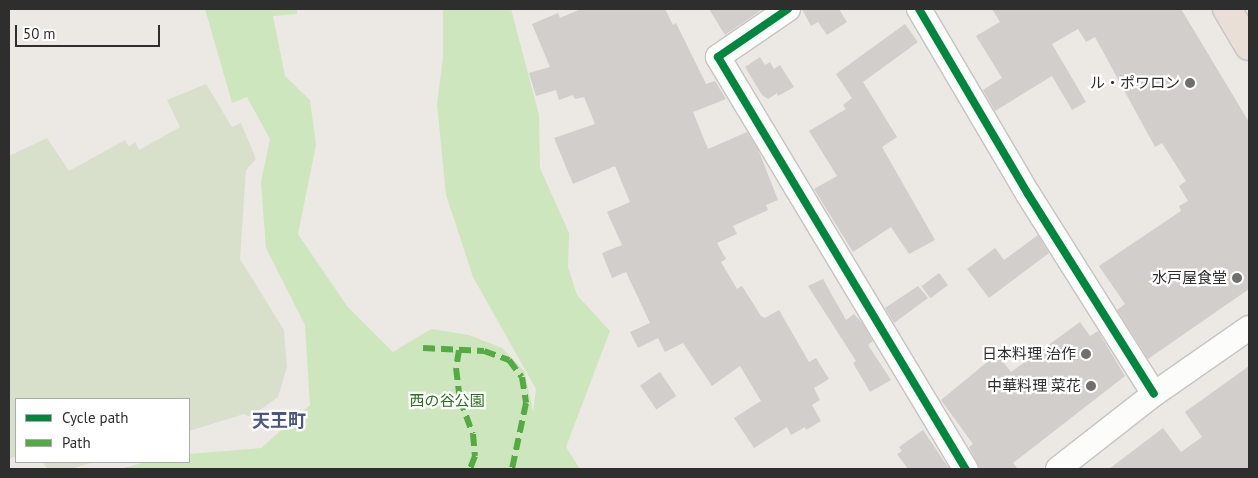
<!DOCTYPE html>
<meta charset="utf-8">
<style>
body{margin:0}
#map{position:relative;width:1258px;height:478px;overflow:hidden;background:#ece8e4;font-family:"PT Sans","Noto Sans JP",sans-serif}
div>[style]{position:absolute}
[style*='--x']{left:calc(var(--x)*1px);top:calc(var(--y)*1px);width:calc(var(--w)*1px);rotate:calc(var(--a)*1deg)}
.green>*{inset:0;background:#cee6be}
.cemetery>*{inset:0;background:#d8e0cc}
.building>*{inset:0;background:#d1cecb;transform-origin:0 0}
.roads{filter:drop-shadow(1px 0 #c5c4c5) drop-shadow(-1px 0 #c5c4c5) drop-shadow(0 1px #c5c4c5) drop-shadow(0 -1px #c5c4c5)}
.minor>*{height:24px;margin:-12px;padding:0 12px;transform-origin:12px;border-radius:12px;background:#fcfcfb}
.highway>*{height:28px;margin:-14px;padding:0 14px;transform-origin:14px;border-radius:14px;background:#eadfd6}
.quiet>*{height:6px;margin-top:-3px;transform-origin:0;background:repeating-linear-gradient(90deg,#54ab44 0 12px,transparent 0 18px)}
.cycleway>*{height:8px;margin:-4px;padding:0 4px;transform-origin:4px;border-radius:4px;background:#00873e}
.dots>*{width:14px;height:14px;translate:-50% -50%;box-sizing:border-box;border:2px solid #fff;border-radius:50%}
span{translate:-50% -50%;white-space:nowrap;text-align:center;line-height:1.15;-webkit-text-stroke:4.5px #fff;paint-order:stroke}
.poi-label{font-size:15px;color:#2e2e2e}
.right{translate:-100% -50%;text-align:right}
.park-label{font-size:15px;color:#2c6e1b}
.quarter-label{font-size:18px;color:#4d5680;font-weight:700}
.frame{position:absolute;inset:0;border:10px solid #2e2e2e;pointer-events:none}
.legend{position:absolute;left:15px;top:398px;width:175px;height:65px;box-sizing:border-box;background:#fff;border:1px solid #ababab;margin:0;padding:6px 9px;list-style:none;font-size:15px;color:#2e2e2e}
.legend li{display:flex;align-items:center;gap:10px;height:25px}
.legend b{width:25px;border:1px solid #ababab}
.scale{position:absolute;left:15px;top:25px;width:145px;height:22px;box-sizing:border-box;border:2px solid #2e2e2e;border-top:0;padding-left:6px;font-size:15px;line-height:18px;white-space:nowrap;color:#2e2e2e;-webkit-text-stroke:4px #fff;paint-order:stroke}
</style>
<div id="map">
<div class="green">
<i style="clip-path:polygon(205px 9px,297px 9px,297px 14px,273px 16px,285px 76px,310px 100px,316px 145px,298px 234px,347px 306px,393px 352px,431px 329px,469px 335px,502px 348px,525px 372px,533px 412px,536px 389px,473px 277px,446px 195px,437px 104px,443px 57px,443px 9px,511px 9px,539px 115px,540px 168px,569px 233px,568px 267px,577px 295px,610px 331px,566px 447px,580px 469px,120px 469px,146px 462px,189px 462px,189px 454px,261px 448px,310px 405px,305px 325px,266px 248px,261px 182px,270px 139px,247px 97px,232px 103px)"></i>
</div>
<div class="cemetery">
<i style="clip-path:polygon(206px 84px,232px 127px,241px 123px,256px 159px,246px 170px,240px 259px,284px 330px,287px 367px,278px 397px,250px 417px,244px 414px,189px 431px,189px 399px,16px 399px,16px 456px,9px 459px,9px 156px,47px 138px,69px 171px,125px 140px,129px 147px,135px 142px,139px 150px,180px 127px,167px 100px)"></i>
<i style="clip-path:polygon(43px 462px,94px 462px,71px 469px,47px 469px)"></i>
</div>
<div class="building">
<i style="clip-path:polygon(581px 9px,665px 9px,673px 25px,676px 23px,706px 84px,715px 81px,726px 99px,693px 112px,708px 149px,747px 132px,758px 149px,778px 200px,766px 205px,768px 210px,733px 226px,737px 234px,717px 243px,726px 259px,721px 262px,737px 289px,742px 286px,761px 316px,765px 318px,779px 310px,809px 362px,816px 358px,829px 379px,814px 388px,820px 400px,812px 405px,821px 421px,806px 430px,805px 427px,791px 435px,787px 427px,754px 448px,734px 418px,761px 401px,740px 366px,712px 386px,683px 343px,665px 352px,658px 338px,638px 348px,630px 332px,650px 323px,626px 272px,612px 278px,602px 253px,622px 245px,607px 212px,630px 202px,615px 166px,573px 184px,554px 138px,595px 124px,584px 97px,575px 99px,573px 95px,559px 100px,556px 90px,536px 96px,529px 73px,550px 67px,532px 24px,558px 13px,560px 18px)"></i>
<i style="clip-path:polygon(709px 9px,763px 9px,725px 35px)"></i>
<i style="clip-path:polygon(802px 9px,839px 9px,847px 22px,827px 35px,818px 22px,811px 26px)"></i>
<i style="clip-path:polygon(992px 9px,1181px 9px,1249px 122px,1249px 289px,1148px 359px,1117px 310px,1125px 304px,1099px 266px,1181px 211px,1179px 206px,1188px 201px,1179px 186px,1186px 181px,1162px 143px,1155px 147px,1095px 37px,1086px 42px,1078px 29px,1052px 44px,1086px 102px,1072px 110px,1052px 76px,995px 111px,983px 90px,1002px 78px,976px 36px,1000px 22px)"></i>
<i style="clip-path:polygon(905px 24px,918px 42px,863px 82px,897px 137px,882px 147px,935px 240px,909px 254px,891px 227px,853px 252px,814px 189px,837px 176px,809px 131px,846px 109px,843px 105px,852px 98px,836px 74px)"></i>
<i style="clip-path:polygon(760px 57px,765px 65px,770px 62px,774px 69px,780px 65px,794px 87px,778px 96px,777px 93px,768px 99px,762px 95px,745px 67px)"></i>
<i style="clip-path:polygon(1038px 235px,1049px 253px,989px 298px,967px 269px,995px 248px,1004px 260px)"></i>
<i style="left:939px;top:273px;width:15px;height:22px;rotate:53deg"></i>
<i style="clip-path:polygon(823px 279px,846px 320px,854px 314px,863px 324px,873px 341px,868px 345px,891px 380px,870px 392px,853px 363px,856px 361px,808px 286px)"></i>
<i style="clip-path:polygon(918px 286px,928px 298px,894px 323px,885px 308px)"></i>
<i style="clip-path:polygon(1080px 322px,1090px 336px,1098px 331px,1125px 376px,1013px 463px,1018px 469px,980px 469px,969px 447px,973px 444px,941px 400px,997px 354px,1011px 372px)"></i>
<i style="clip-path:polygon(1249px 366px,1249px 469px,1109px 469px,1163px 428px,1181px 452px,1202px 437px,1185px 412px)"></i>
<i style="left:660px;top:372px;width:29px;height:24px;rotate:56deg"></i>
<i style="clip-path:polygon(923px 430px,946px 464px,950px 469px,908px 469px,897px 454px,902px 451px,899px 447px)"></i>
</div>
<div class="roads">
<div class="minor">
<i style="--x:788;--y:9;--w:85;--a:145.6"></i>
<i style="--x:718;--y:57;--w:481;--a:59"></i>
<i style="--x:919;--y:9;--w:215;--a:59.5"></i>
<i style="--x:1028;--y:194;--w:236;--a:57.8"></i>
<i style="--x:1058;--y:469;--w:122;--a:-38"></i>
<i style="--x:1154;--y:394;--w:116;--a:-34.8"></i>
</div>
<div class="highway">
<i style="--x:1227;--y:9;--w:43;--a:59.3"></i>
</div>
</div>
<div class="quiet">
<i style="--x:423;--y:348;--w:61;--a:2.8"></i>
<i style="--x:484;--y:351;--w:27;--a:20"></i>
<i style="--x:509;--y:360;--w:21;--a:53"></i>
<i style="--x:522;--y:377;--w:26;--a:81"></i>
<i style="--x:526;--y:403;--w:67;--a:102"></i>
<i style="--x:459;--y:350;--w:18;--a:99"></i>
<i style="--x:456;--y:368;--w:31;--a:83"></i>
<i style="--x:460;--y:399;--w:37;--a:70"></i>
<i style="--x:473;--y:434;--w:22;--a:85"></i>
<i style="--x:475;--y:456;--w:14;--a:111"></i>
</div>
<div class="cycleway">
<i style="--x:788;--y:9;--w:85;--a:145.6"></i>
<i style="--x:718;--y:57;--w:481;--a:59"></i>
<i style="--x:919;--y:9;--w:215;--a:59.5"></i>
<i style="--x:1028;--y:194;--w:236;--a:57.8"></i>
</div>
<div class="dots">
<i style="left:1190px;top:83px;background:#706f6e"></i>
<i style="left:1237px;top:278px;background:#706f6e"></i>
<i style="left:1086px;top:354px;background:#706f6e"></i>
<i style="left:1091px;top:386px;background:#706f6e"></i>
</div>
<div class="poi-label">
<span class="right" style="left:1180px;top:83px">ル・ポワロン</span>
<span class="right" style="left:1227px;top:278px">水戸屋食堂</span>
<span class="right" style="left:1076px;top:354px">日本料理 治作</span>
<span class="right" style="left:1081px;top:386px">中華料理 菜花</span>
</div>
<div class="park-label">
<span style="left:447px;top:401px">西の谷公園</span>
</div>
<div class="quarter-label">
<span style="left:279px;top:421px">天王町</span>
</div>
<div class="frame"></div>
<ul class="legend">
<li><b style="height:6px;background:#00873e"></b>Cycle path</li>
<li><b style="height:6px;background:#54ab44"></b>Path</li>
</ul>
<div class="scale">50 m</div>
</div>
